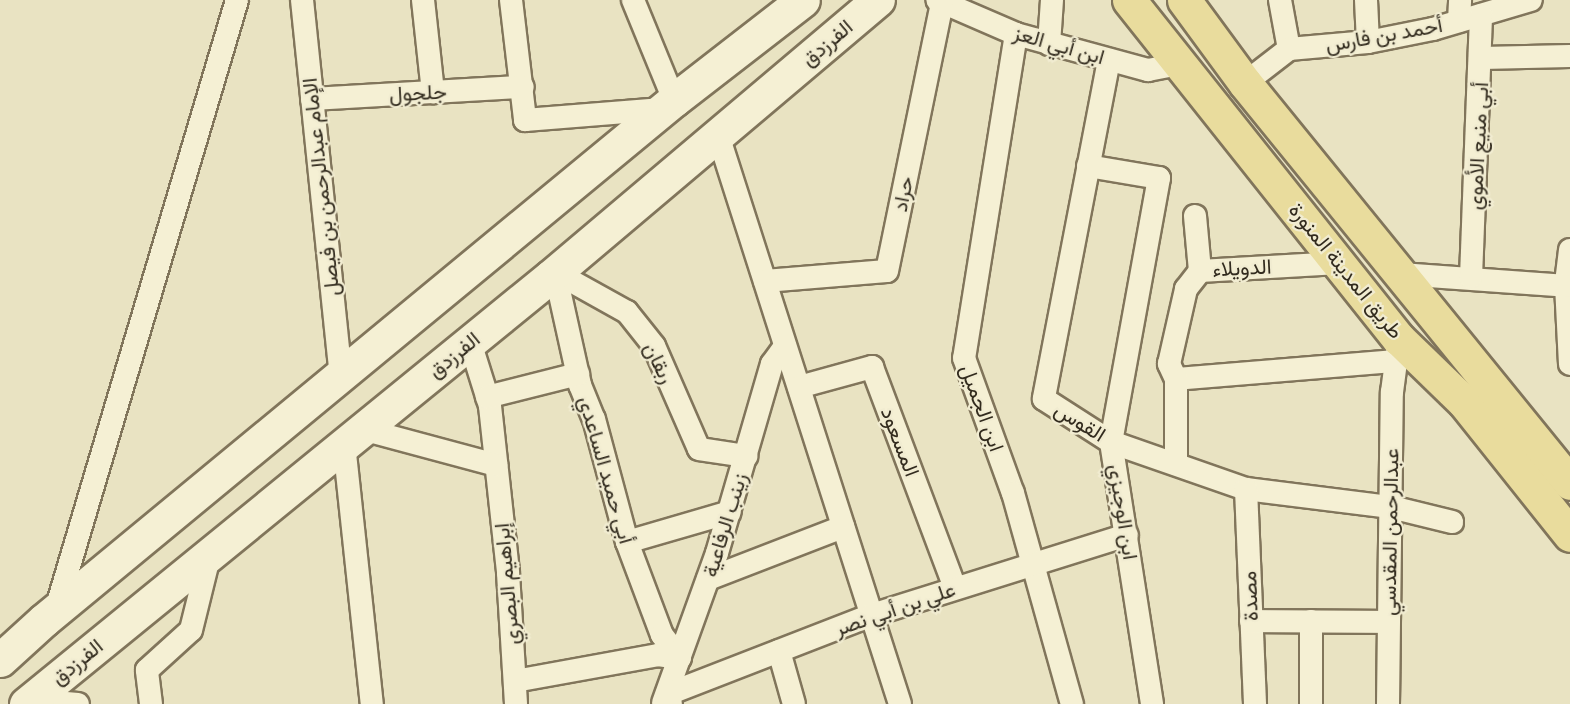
<!DOCTYPE html>
<meta charset="utf-8">
<style>
body{margin:0}
#map{position:relative;width:1570px;height:704px;overflow:hidden;background:#e9e3c2;font-family:"Source Serif 4",Vazirmatn,serif}
div>[style]{position:absolute}
[style*='--x']{left:calc(var(--x)*1px);top:calc(var(--y)*1px);width:calc(var(--w)*1px);rotate:calc(var(--a)*1deg)}
.roads{filter:drop-shadow(2px 0 #81755b) drop-shadow(-2px 0 #81755b) drop-shadow(0 2px #81755b) drop-shadow(0 -2px #81755b)}
.minor>*{height:22px;margin:-11px;padding:0 11px;transform-origin:11px;border-radius:11px;background:#f5f0d4}
.secondary>*{height:33px;margin:-16.5px;padding:0 16.5px;transform-origin:16.5px;border-radius:16.5px;background:#f5f0d4}
.primary>*{height:33px;margin:-16.5px;padding:0 16.5px;transform-origin:16.5px;border-radius:16.5px;background:#e9dc9d}
span{translate:-50% -50%;white-space:nowrap;text-align:center;line-height:1.15;-webkit-text-stroke:4.5px #f1ecd1;paint-order:stroke}
.street-label{font-size:21px;color:#322b1e}
</style>
<div id="map">
<div class="roads">
<div class="minor">
<i style="--x:302;--y:0;--w:377;--a:84.1"></i>
<i style="--x:423;--y:0;--w:93;--a:83.8"></i>
<i style="--x:511;--y:0;--w:121;--a:83.3"></i>
<i style="--x:525;--y:120;--w:138;--a:-4.6"></i>
<i style="--x:633;--y:0;--w:108;--a:67.7"></i>
<i style="--x:1280;--y:0;--w:50;--a:79.6"></i>
<i style="--x:1366;--y:0;--w:42;--a:87.3"></i>
<i style="--x:942;--y:2;--w:81;--a:23.4"></i>
<i style="--x:1016;--y:34;--w:137;--a:15.3"></i>
<i style="--x:1148;--y:70;--w:33;--a:-11"></i>
<i style="--x:1459;--y:21;--w:21;--a:-87"></i>
<i style="--x:1016;--y:34;--w:328;--a:99.1"></i>
<i style="--x:964;--y:358;--w:144;--a:70.1"></i>
<i style="--x:1013;--y:493;--w:219;--a:74.4"></i>
<i style="--x:1049;--y:44;--w:44;--a:-86.1"></i>
<i style="--x:1482;--y:58;--w:88;--a:-1.3"></i>
<i style="--x:1109;--y:60;--w:345;--a:100.9"></i>
<i style="--x:1044;--y:399;--w:80;--a:32.7"></i>
<i style="--x:1111;--y:442;--w:143;--a:19.2"></i>
<i style="--x:1246;--y:489;--w:146;--a:7.1"></i>
<i style="--x:1391;--y:507;--w:63;--a:13.8"></i>
<i style="--x:1245;--y:83;--w:56;--a:-37.7"></i>
<i style="--x:1289;--y:49;--w:79;--a:-5.1"></i>
<i style="--x:1368;--y:42;--w:66;--a:-11.3"></i>
<i style="--x:1433;--y:29;--w:102;--a:-16.5"></i>
<i style="--x:312;--y:99;--w:211;--a:-3.3"></i>
<i style="--x:718;--y:135;--w:597;--a:72.26"></i>
<i style="--x:1088;--y:166;--w:72;--a:9.6"></i>
<i style="--x:1159;--y:178;--w:268;--a:100.3"></i>
<i style="--x:1111;--y:442;--w:265;--a:81.1"></i>
<i style="--x:1195;--y:216;--w:55;--a:84.8"></i>
<i style="--x:1200;--y:271;--w:139;--a:-3.3"></i>
<i style="--x:1570;--y:250;--w:35;--a:97"></i>
<i style="--x:1566;--y:285;--w:79;--a:87.1"></i>
<i style="--x:555;--y:272;--w:116;--a:77.5"></i>
<i style="--x:580;--y:385;--w:37;--a:68"></i>
<i style="--x:594;--y:419;--w:127;--a:75"></i>
<i style="--x:627;--y:542;--w:99;--a:69.4"></i>
<i style="--x:662;--y:635;--w:29;--a:52"></i>
<i style="--x:555;--y:272;--w:82;--a:29.1"></i>
<i style="--x:627;--y:312;--w:43;--a:51.5"></i>
<i style="--x:654;--y:346;--w:112;--a:66.4"></i>
<i style="--x:699;--y:449;--w:48;--a:8.5"></i>
<i style="--x:1401;--y:274;--w:169;--a:4.1"></i>
<i style="--x:1471;--y:277;--w:262;--a:-87.8"></i>
<i style="--x:765;--y:281;--w:122;--a:-4.7"></i>
<i style="--x:887;--y:271;--w:275;--a:-78.4"></i>
<i style="--x:942;--y:2;--w:5;--a:-158"></i>
<i style="--x:470;--y:342;--w:67;--a:72.6"></i>
<i style="--x:490;--y:406;--w:168;--a:83.8"></i>
<i style="--x:508;--y:573;--w:131;--a:86.5"></i>
<i style="--x:1176;--y:379;--w:222;--a:-4.7"></i>
<i style="--x:799;--y:387;--w:76;--a:-15.3"></i>
<i style="--x:872;--y:367;--w:236;--a:69.4"></i>
<i style="--x:487;--y:397;--w:94;--a:-14.2"></i>
<i style="--x:362;--y:429;--w:139;--a:15"></i>
<i style="--x:344;--y:444;--w:262;--a:83.9"></i>
<i style="--x:1176;--y:464;--w:85;--a:-90"></i>
<i style="--x:1176;--y:379;--w:17;--a:-115"></i>
<i style="--x:1169;--y:364;--w:77;--a:-77.2"></i>
<i style="--x:1186;--y:289;--w:23;--a:-52"></i>
<i style="--x:1246;--y:489;--w:215;--a:87.6"></i>
<i style="--x:627;--y:542;--w:107;--a:-16.2"></i>
<i style="--x:708;--y:579;--w:145;--a:-21.1"></i>
<i style="--x:56;--y:610;--w:636;--a:-73.47"></i>
<i style="--x:1251;--y:621;--w:137;--a:0.4"></i>
<i style="--x:779;--y:651;--w:55;--a:74.2"></i>
<i style="--x:515;--y:681;--w:145;--a:-10.3"></i>
<i style="--x:658;--y:655;--w:22;--a:8"></i>
<i style="--x:30;--y:700;--w:48;--a:4.8"></i>
<i style="--x:663;--y:703;--w:159;--a:-70.2"></i>
<i style="--x:717;--y:553;--w:197;--a:-73.8"></i>
<i style="--x:772;--y:364;--w:22;--a:-54"></i>
<i style="--x:151;--y:704;--w:34;--a:-97"></i>
<i style="--x:147;--y:670;--w:59;--a:-42.3"></i>
<i style="--x:191;--y:630;--w:79;--a:-76.1"></i>
<i style="--x:671;--y:704;--w:10;--a:-107"></i>
<i style="--x:668;--y:694;--w:219;--a:-21.2"></i>
<i style="--x:872;--y:615;--w:267;--a:-17.4"></i>
<i style="--x:1311;--y:704;--w:83;--a:-90"></i>
<i style="--x:1388;--y:704;--w:312;--a:-89.3"></i>
<i style="--x:1392;--y:392;--w:53;--a:-82.5"></i>
</div>
<div class="secondary">
<i style="--x:0;--y:660;--w:59;--a:-42.3"></i>
<i style="--x:44;--y:620;--w:817;--a:-39.54"></i>
<i style="--x:674;--y:100;--w:163;--a:-37.8"></i>
<i style="--x:26;--y:704;--w:677;--a:-39.19"></i>
<i style="--x:551;--y:276;--w:428;--a:-40.2"></i>
</div>
<div class="primary">
<i style="--x:1129;--y:0;--w:433;--a:51.5"></i>
<i style="--x:1399;--y:339;--w:91;--a:44.1"></i>
<i style="--x:1464;--y:402;--w:170;--a:51.4"></i>
<i style="--x:1184;--y:0;--w:103;--a:53.7"></i>
<i style="--x:1245;--y:83;--w:515;--a:50.91"></i>
</div>
</div>
<div class="street-label">
<span style="left:1384px;top:35px;rotate:-10deg">أحمد بن فارس</span>
<span style="left:827px;top:43px;rotate:-40deg">الفرزدق</span>
<span style="left:1059px;top:45px;rotate:16deg">ابن أبي العز</span>
<span style="left:418px;top:93px;rotate:-3deg">جلجول</span>
<span style="left:1478px;top:146px;rotate:-87deg">أبي منيع الأموي</span>
<span style="left:321px;top:187px;rotate:-96deg">الإمام عبدالرحمن بن فيصل</span>
<span style="left:903px;top:194px;rotate:-79deg">حراد</span>
<span style="left:1242px;top:268px;rotate:-3deg">الدويلاء</span>
<span style="left:1346px;top:271px;rotate:51deg">طريق المدينة المنورة</span>
<span style="left:454px;top:355px;rotate:-39deg">الفرزدق</span>
<span style="left:659px;top:363px;rotate:64deg">ربقان</span>
<span style="left:982px;top:408px;rotate:70deg">ابن الجميل</span>
<span style="left:1080px;top:422px;rotate:32deg">القوس</span>
<span style="left:900px;top:442px;rotate:69deg">المسعود</span>
<span style="left:606px;top:470px;rotate:74deg">أبي حميد الساعدي</span>
<span style="left:1123px;top:512px;rotate:81deg">ابن الوجيزي</span>
<span style="left:725px;top:525px;rotate:-73deg">زينب الرفاعية</span>
<span style="left:1390px;top:532px;rotate:-89deg">عبدالرحمن المقدسي</span>
<span style="left:507px;top:584px;rotate:-95deg">إبراهيم البصري</span>
<span style="left:1250px;top:596px;rotate:-92deg">مصدة</span>
<span style="left:895px;top:609px;rotate:-19deg">علي بن أبي نصر</span>
<span style="left:77px;top:662px;rotate:-39deg">الفرزدق</span>
</div>
</div>
